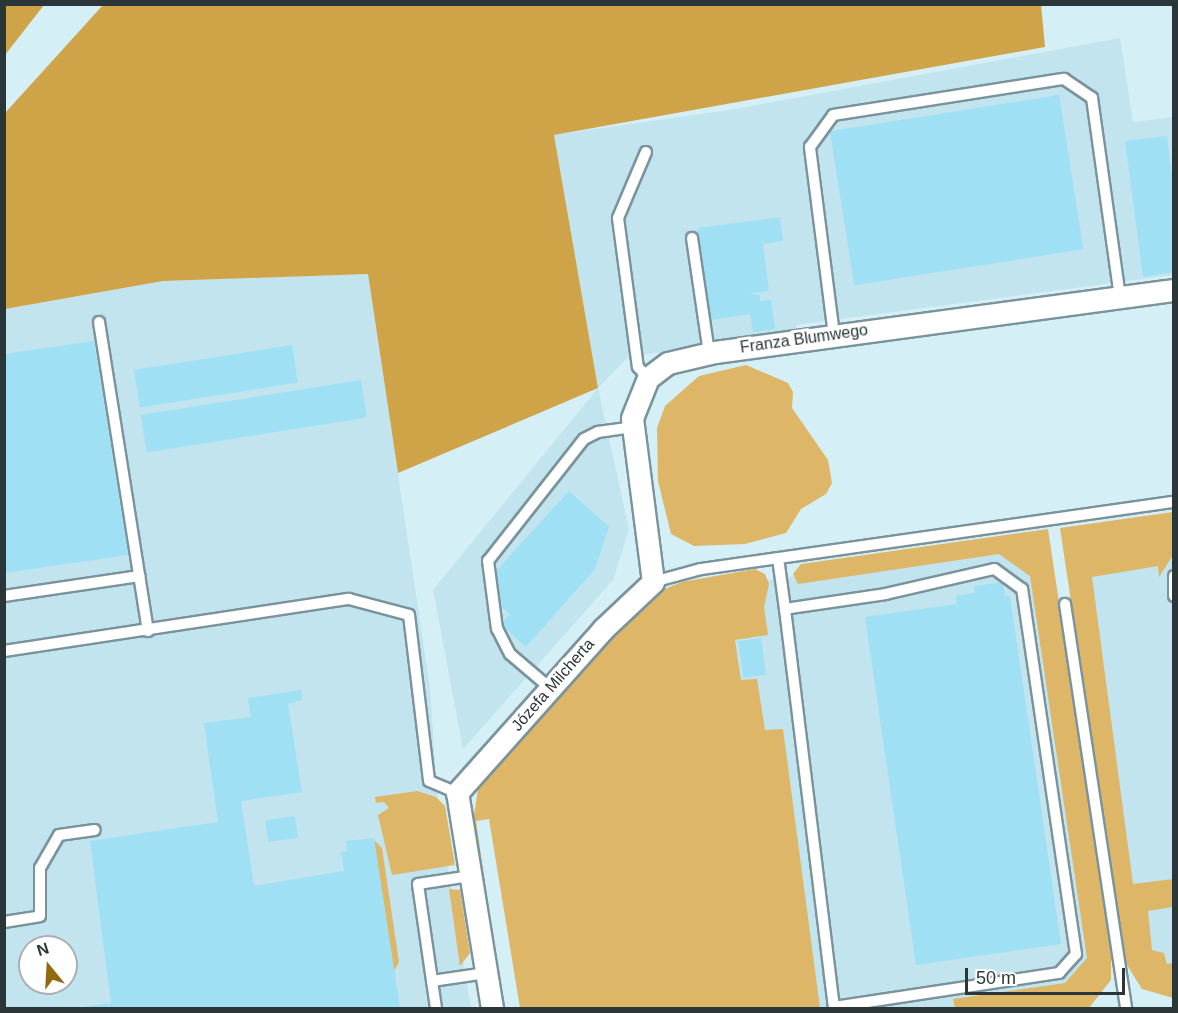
<!DOCTYPE html>
<meta charset="utf-8">
<style>
body{margin:0}
#map{position:relative;width:1178px;height:1013px;overflow:hidden;background:#d5eff7;font-family:Arial,sans-serif}
div>[style]{position:absolute}
[style*='--x']{left:calc(var(--x)*1px);top:calc(var(--y)*1px);width:calc(var(--w)*1px);rotate:calc(var(--a)*1deg)}
.built>*{inset:0;background:#c1e4ef}
.green>*{inset:0;background:#ddb667}
.forest>*{inset:0;background:#cfa449}
.building>*{inset:0;background:#9fe0f5;transform-origin:0 0}
.roads{filter:drop-shadow(2px 0 #7b939b) drop-shadow(-2px 0 #7b939b) drop-shadow(0 2px #7b939b) drop-shadow(0 -2px #7b939b)}
.service>*{height:10px;margin:-5px;padding:0 5px;transform-origin:5px;border-radius:5px;background:#fff}
.minor>*{height:21px;margin:-10.5px;padding:0 10.5px;transform-origin:10.5px;border-radius:10.5px;background:#fff}
span{translate:-50% -50%;white-space:nowrap;text-align:center;line-height:1.15;-webkit-text-stroke:6px #fff;paint-order:stroke}
.street-label{font-size:16px;color:#2b3639}
.frame{position:absolute;inset:0;border:6px solid #2b3639;pointer-events:none}
.north{position:absolute;left:18px;top:935px;width:60px;height:60px;box-sizing:border-box;background:#fff;border:2px solid #aaafb0;border-radius:50%;rotate:342deg;font-size:16px;font-weight:700;line-height:24px;text-align:center;color:#2b3639}
.north::after{content:'';display:block;margin:auto;width:21px;height:27px;background:#8f6a0f;clip-path:polygon(50% 0,100% 100%,50% 72%,0 100%)}
.scale{position:absolute;left:965px;top:968px;width:160px;height:27px;box-sizing:border-box;border:3px solid #2b3639;border-top:0;padding-left:8px;font-size:18px;line-height:21px;white-space:nowrap;color:#2b3639;-webkit-text-stroke:4px #fff;paint-order:stroke}
</style>
<div id="map">
<div class="built">
<i style="clip-path:polygon(1120px 38px,1133px 122px,1173px 117px,1173px 275px,796px 325px,797px 332px,628px 357px,598px 388px,629px 529px,613px 580px,463px 749px,433px 590px,598px 388px,554px 135px,735px 109px)"></i>
<i style="clip-path:polygon(evenodd,368px 274px,430px 688px,438px 806px,471px 1008px,5px 1008px,5px 309px,163px 281px,368px 274px,30px 947px,66px 947px,66px 983px,30px 983px,30px 947px)"></i>
<i style="clip-path:polygon(1173px 526px,1173px 972px,1137px 951px,1081px 566px)"></i>
<i style="clip-path:polygon(1007px 546px,1044px 581px,1100px 955px,1069px 999px,997px 1008px,549px 1008px,694px 591px)"></i>
</div>
<div class="green">
<i style="clip-path:polygon(746px 365px,788px 383px,793px 392px,792px 408px,828px 460px,832px 483px,826px 494px,801px 509px,786px 533px,745px 544px,694px 546px,671px 534px,658px 481px,657px 428px,665px 406px,699px 376px)"></i>
<i style="clip-path:polygon(1173px 512px,1173px 555px,1159px 577px,1158px 566px,1092px 577px,1133px 884px,1173px 879px,1173px 907px,1148px 911px,1152px 950px,1164px 953px,1167px 964px,1173px 963px,1173px 998px,1142px 989px,1125px 962px,1060px 528px)"></i>
<i style="clip-path:polygon(1048px 529px,1111px 948px,1111px 980px,1089px 1008px,955px 1008px,953px 999px,1065px 983px,1087px 958px,1030px 576px,999px 554px,798px 584px,793px 574px,801px 564px)"></i>
<i style="clip-path:polygon(755px 569px,765px 574px,769px 584px,764px 607px,768px 635px,735px 640px,741px 680px,757px 679px,765px 730px,783px 729px,820px 1008px,520px 1008px,489px 819px,476px 821px,503px 1008px,473px 822px,478px 789px,631px 612px,657px 592px,682px 582px)"></i>
<i style="clip-path:polygon(417px 791px,436px 797px,445px 806px,455px 865px,392px 875px,378px 815px,389px 808px,384px 802px,376px 803px,375px 797px)"></i>
<i style="clip-path:polygon(374px 840px,382px 848px,399px 962px,394px 971px)"></i>
<i style="clip-path:polygon(449px 889px,460px 890px,470px 953px,460px 966px)"></i>
</div>
<div class="forest">
<i style="clip-path:polygon(5px 4px,44px 5px,5px 55px,4px 5px)"></i>
<i style="clip-path:polygon(1041px 4px,1045px 47px,554px 135px,598px 388px,398px 473px,368px 274px,163px 281px,5px 309px,5px 113px,103px 5px)"></i>
</div>
<div class="building">
<i style="left:1059px;top:95px;width:156px;height:232px;rotate:81deg"></i>
<i style="clip-path:polygon(1167px 136px,1173px 183px,1173px 272px,1143px 277px,1125px 141px)"></i>
<i style="clip-path:polygon(780px 217px,783px 241px,763px 244px,769px 291px,749px 293px,760px 295px,760px 301px,771px 300px,775px 329px,753px 332px,750px 314px,711px 320px,698px 228px)"></i>
<i style="clip-path:polygon(94px 341px,128px 555px,4px 573px,4px 354px)"></i>
<i style="left:292px;top:345px;width:38px;height:160px;rotate:81deg"></i>
<i style="left:361px;top:380px;width:38px;height:223px;rotate:81deg"></i>
<i style="clip-path:polygon(569px 491px,609px 527px,595px 569px,526px 647px,501px 624px,510px 614px,499px 605px,496px 571px)"></i>
<i style="clip-path:polygon(1003px 582px,1005px 596px,1010px 596px,1061px 944px,916px 965px,865px 617px,957px 604px,956px 596px,975px 593px,974px 586px)"></i>
<i style="left:761px;top:638px;width:37px;height:23px;rotate:82deg"></i>
<i style="clip-path:polygon(302px 690px,302px 700px,288px 704px,302px 792px,241px 801px,254px 886px,344px 871px,341px 852px,347px 851px,346px 841px,374px 838px,400px 1008px,76px 1008px,111px 1003px,90px 841px,218px 822px,204px 723px,251px 717px,248px 698px)"></i>
<i style="left:295px;top:816px;width:22px;height:30px;rotate:82deg"></i>
</div>
<div class="roads">
<div class="service">
<i style="--x:646;--y:152;--w:72;--a:113"></i>
<i style="--x:618;--y:218;--w:150;--a:82.4"></i>
<i style="--x:638;--y:367;--w:15;--a:48"></i>
<i style="--x:692;--y:238;--w:116;--a:81.6"></i>
<i style="--x:99;--y:322;--w:313;--a:81"></i>
<i style="--x:834;--y:335;--w:190;--a:-97.3"></i>
<i style="--x:810;--y:147;--w:39;--a:-54"></i>
<i style="--x:833;--y:115;--w:234;--a:-8.9"></i>
<i style="--x:1064;--y:79;--w:34;--a:34"></i>
<i style="--x:1092;--y:98;--w:200;--a:82"></i>
<i style="--x:778;--y:558;--w:51;--a:82.2"></i>
<i style="--x:1174;--y:576;--w:20;--a:90"></i>
<i style="--x:653;--y:582;--w:50;--a:-15.2"></i>
<i style="--x:701;--y:569;--w:478;--a:-8.1"></i>
<i style="--x:4;--y:596;--w:137;--a:-8.4"></i>
<i style="--x:1065;--y:604;--w:409;--a:81.4"></i>
<i style="--x:4;--y:651;--w:349;--a:-8.6"></i>
<i style="--x:349;--y:599;--w:62;--a:14.9"></i>
<i style="--x:409;--y:615;--w:167;--a:83.1"></i>
<i style="--x:429;--y:781;--w:30;--a:23"></i>
<i style="--x:550;--y:688;--w:52;--a:-139.6"></i>
<i style="--x:510;--y:654;--w:28;--a:-117"></i>
<i style="--x:497;--y:629;--w:69;--a:-97.5"></i>
<i style="--x:488;--y:561;--w:155;--a:-51.8"></i>
<i style="--x:584;--y:439;--w:16;--a:-27"></i>
<i style="--x:598;--y:432;--w:35;--a:-8"></i>
<i style="--x:4;--y:922;--w:36;--a:-9"></i>
<i style="--x:40;--y:916;--w:48;--a:-90"></i>
<i style="--x:40;--y:868;--w:38;--a:-60"></i>
<i style="--x:59;--y:835;--w:36;--a:-8"></i>
<i style="--x:432;--y:981;--w:55;--a:-8.4"></i>
<i style="--x:834;--y:1007;--w:228;--a:-8.6"></i>
<i style="--x:1059;--y:973;--w:25;--a:-48"></i>
<i style="--x:1076;--y:954;--w:369;--a:-98.4"></i>
<i style="--x:1022;--y:589;--w:34;--a:-144"></i>
<i style="--x:994;--y:569;--w:111;--a:167"></i>
<i style="--x:886;--y:594;--w:102;--a:171.6"></i>
<i style="--x:785;--y:609;--w:402;--a:83"></i>
<i style="--x:436;--y:1008;--w:125;--a:-98.3"></i>
<i style="--x:418;--y:884;--w:54;--a:-8.6"></i>
</div>
<div class="minor">
<i style="--x:492;--y:1008;--w:218;--a:-99.2"></i>
<i style="--x:457;--y:793;--w:218;--a:-48.3"></i>
<i style="--x:602;--y:630;--w:70;--a:-43.3"></i>
<i style="--x:653;--y:582;--w:165;--a:-97.3"></i>
<i style="--x:632;--y:418;--w:43;--a:-68.2"></i>
<i style="--x:648;--y:378;--w:25;--a:-37"></i>
<i style="--x:668;--y:363;--w:48;--a:-13.2"></i>
<i style="--x:715;--y:352;--w:463;--a:-7.7"></i>
</div>
</div>
<div class="street-label">
<span style="left:804px;top:339px;rotate:-8deg">Franza Blumwego</span>
<span style="left:553px;top:685px;rotate:-49deg">Józefa Milcherta</span>
</div>
<div class="frame"></div>
<div class="north">N</div>
<div class="scale">50 m</div>
</div>
